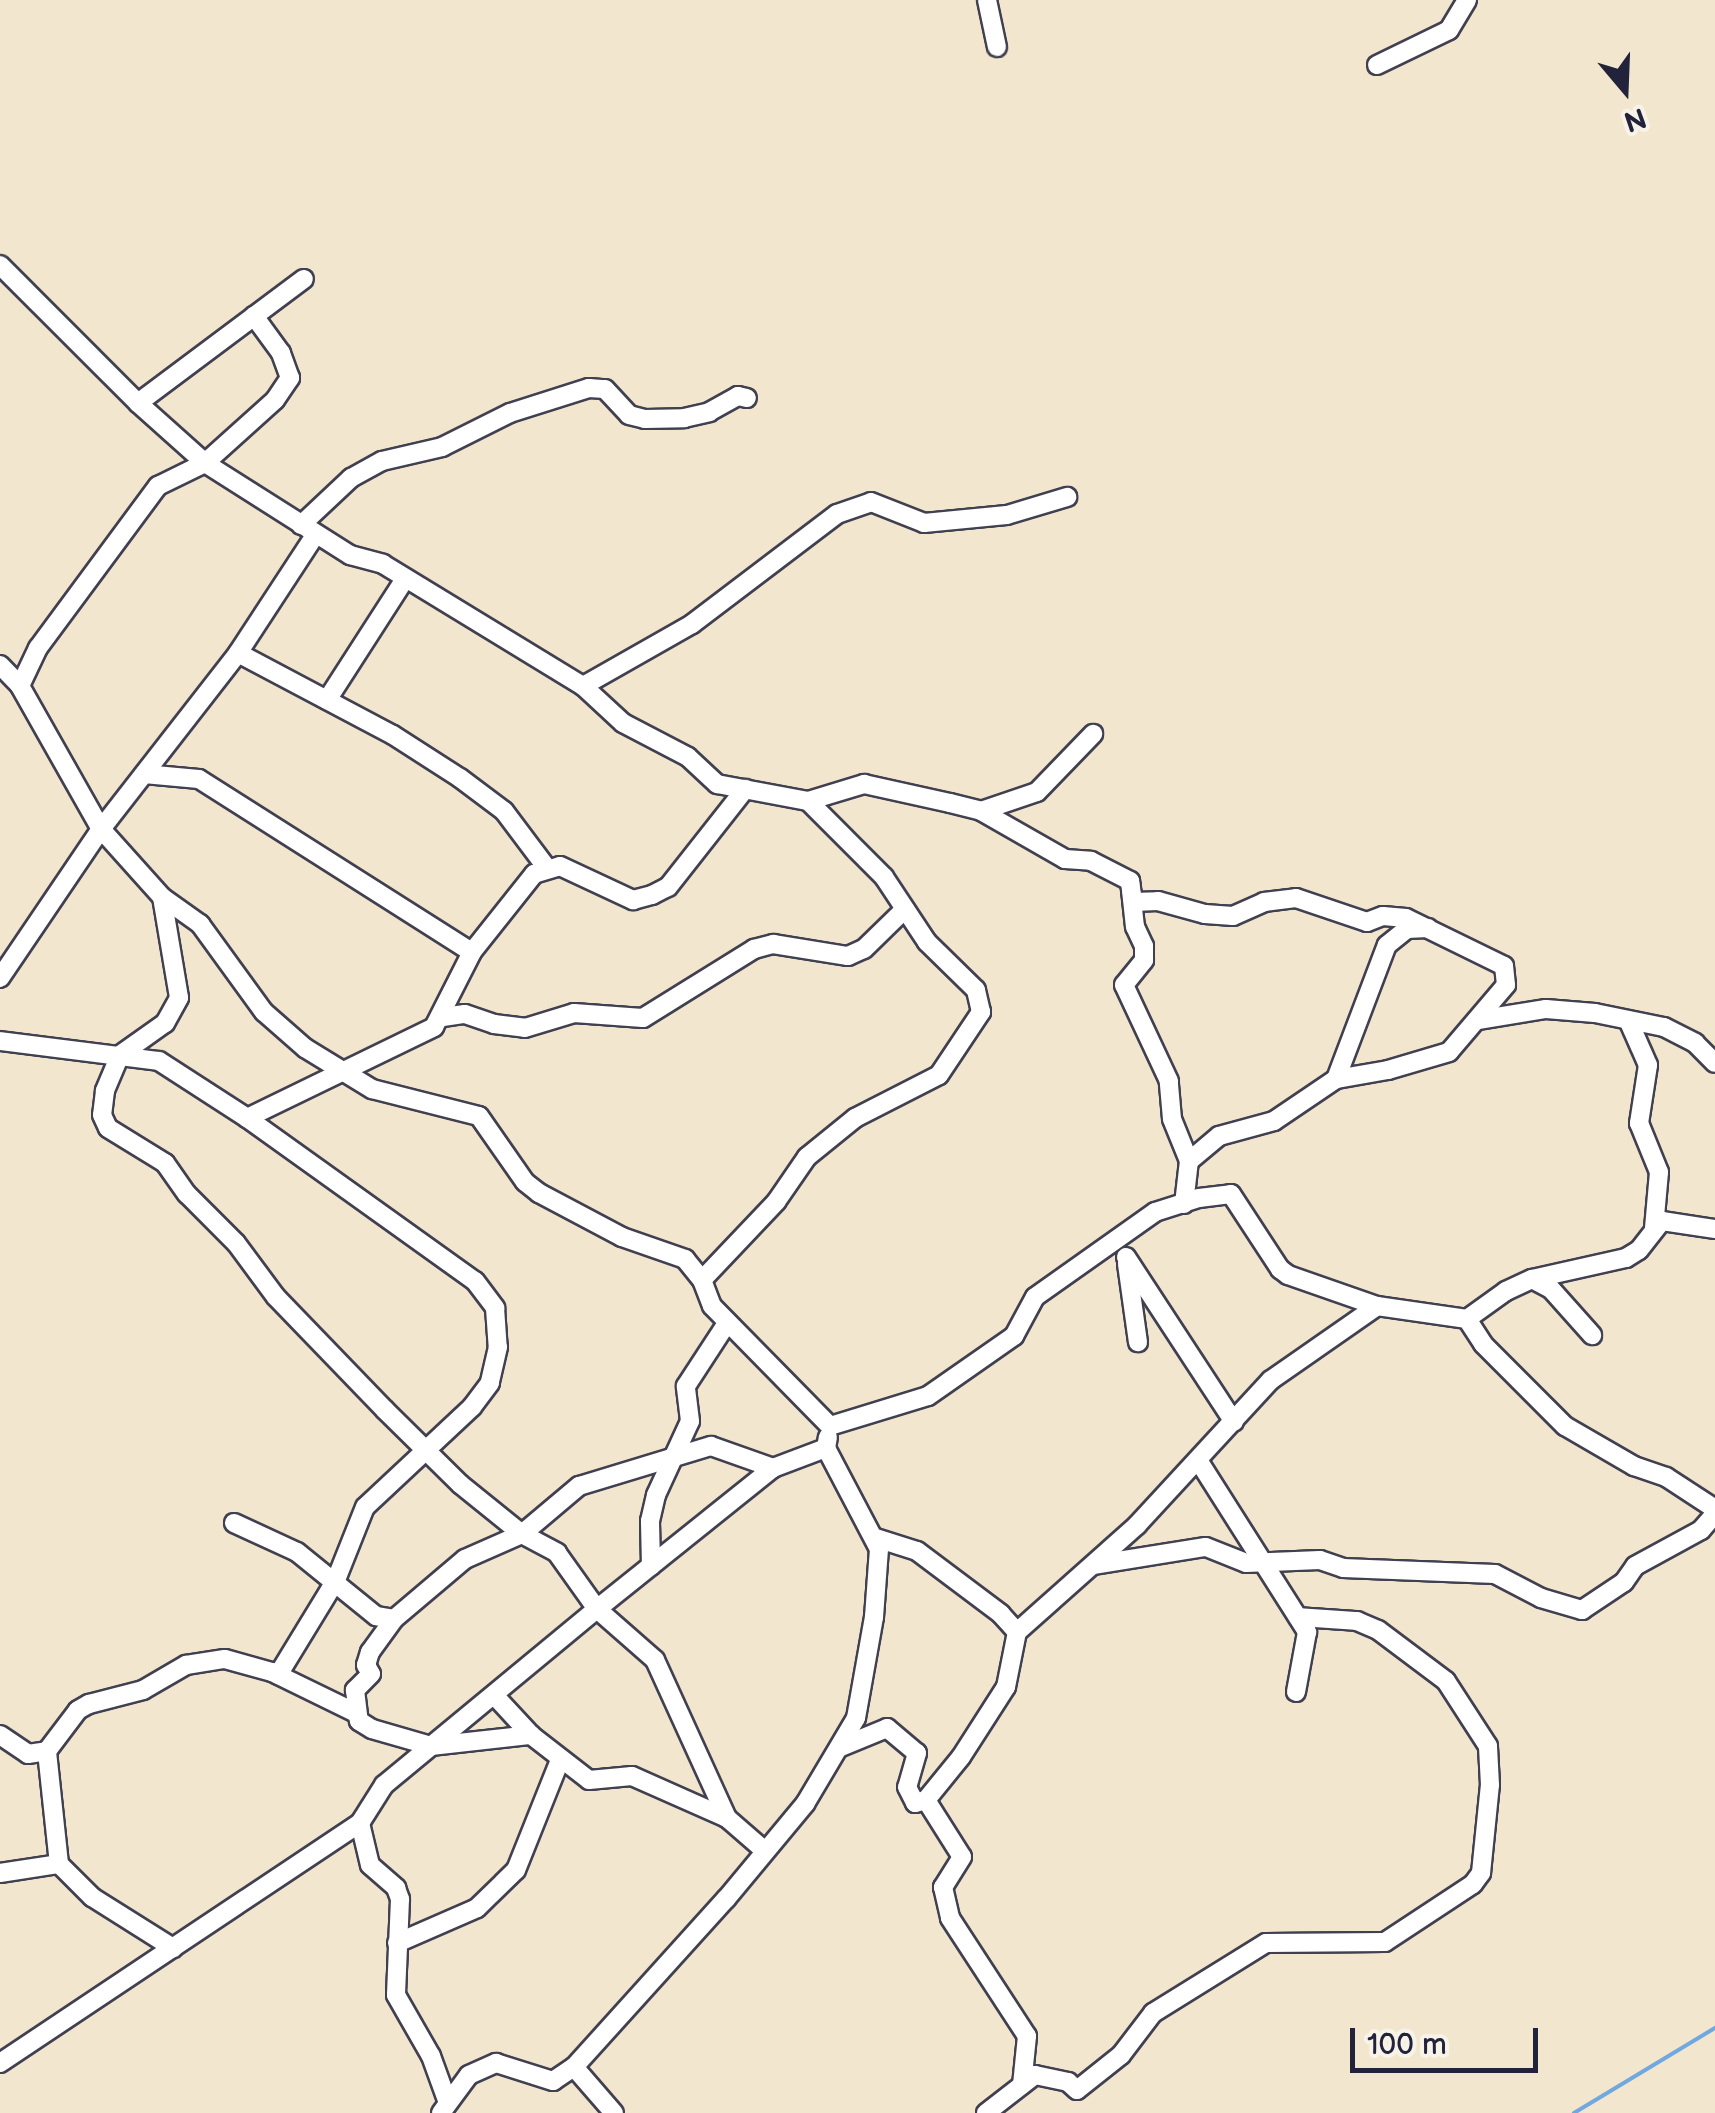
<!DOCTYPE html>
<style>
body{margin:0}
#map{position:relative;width:1715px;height:2113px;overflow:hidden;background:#f2e7ce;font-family:"Balsamiq Sans",sans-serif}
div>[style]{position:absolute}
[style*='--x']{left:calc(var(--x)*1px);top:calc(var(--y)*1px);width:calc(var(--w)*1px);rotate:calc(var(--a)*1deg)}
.stream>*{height:4px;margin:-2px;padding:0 2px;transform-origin:2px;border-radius:2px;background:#71a8df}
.roads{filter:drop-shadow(2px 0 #414051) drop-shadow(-2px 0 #414051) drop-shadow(0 2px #414051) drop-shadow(0 -2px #414051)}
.minor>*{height:18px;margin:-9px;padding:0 9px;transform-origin:9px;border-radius:9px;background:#fff}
span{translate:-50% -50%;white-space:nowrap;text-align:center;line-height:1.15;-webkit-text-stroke:10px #f7f3e8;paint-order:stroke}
.north{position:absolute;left:1575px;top:40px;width:100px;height:100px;-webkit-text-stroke:8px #f7f3e8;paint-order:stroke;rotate:161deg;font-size:28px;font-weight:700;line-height:40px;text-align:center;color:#22223b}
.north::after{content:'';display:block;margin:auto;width:35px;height:45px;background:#22223b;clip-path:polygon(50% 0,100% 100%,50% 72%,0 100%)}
.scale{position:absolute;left:1350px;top:2028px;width:188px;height:45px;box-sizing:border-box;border:5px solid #22223b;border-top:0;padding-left:12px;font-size:30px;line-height:35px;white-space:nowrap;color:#22223b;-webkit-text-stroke:8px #f7f3e8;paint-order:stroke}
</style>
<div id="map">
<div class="stream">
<i style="--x:1574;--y:2113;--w:165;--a:-31.1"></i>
</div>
<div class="roads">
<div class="minor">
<i style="--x:987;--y:0;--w:48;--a:78"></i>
<i style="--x:1377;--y:65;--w:80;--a:-25.9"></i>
<i style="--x:1449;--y:30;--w:35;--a:-59"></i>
<i style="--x:0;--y:265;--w:195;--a:45"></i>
<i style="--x:138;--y:403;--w:90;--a:41.8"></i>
<i style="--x:205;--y:463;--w:172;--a:32.4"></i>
<i style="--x:350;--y:555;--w:34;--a:15"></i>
<i style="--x:383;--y:564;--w:234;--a:31.4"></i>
<i style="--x:583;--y:686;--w:54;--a:42.8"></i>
<i style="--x:623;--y:723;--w:73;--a:27.6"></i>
<i style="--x:688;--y:757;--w:40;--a:43"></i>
<i style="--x:717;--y:784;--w:93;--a:10.6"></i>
<i style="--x:808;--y:801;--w:59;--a:-16.9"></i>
<i style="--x:864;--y:784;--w:88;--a:12.5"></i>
<i style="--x:950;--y:803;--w:32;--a:14"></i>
<i style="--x:981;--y:811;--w:97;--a:29.7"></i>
<i style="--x:1065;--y:859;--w:26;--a:4"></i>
<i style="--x:1091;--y:861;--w:44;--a:27.1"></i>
<i style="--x:138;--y:403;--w:207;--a:-36.8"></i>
<i style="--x:301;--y:525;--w:69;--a:-43.2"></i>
<i style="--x:351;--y:478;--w:35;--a:-29"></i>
<i style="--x:382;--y:461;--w:62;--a:-13.1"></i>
<i style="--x:442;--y:447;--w:76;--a:-26.6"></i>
<i style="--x:510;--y:413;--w:83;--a:-17.6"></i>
<i style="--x:589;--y:388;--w:16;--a:4"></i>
<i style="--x:605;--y:389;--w:35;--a:47"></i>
<i style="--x:629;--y:415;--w:16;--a:14"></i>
<i style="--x:645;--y:419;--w:39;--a:-1"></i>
<i style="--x:684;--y:418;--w:26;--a:-13"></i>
<i style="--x:709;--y:412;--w:33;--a:-29"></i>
<i style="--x:738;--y:396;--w:9;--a:13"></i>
<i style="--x:238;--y:653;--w:175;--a:27.9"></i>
<i style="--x:393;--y:735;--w:80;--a:32.7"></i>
<i style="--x:460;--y:778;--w:55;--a:36.9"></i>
<i style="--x:504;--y:811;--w:70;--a:53.1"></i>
<i style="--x:0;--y:665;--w:29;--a:46"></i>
<i style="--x:20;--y:686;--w:164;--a:60.5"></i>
<i style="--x:101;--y:829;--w:91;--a:48.1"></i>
<i style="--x:162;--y:897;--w:47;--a:35.4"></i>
<i style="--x:200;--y:924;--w:109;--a:54"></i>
<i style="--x:264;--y:1012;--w:55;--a:41.3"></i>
<i style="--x:305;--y:1048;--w:79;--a:31.5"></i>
<i style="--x:372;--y:1089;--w:110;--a:14.2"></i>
<i style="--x:479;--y:1116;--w:80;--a:55.1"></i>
<i style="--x:525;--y:1182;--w:18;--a:38"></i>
<i style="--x:539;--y:1193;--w:94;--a:27.9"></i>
<i style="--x:622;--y:1237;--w:67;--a:19.2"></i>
<i style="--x:685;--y:1259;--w:27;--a:51"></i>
<i style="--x:702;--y:1280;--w:28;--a:69"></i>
<i style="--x:712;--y:1306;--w:168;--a:45.5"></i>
<i style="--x:20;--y:686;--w:42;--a:-64.7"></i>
<i style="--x:38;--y:648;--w:202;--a:-53.5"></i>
<i style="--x:158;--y:486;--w:52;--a:-26.1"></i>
<i style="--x:205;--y:463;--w:94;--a:-42"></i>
<i style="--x:275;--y:400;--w:27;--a:-56"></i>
<i style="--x:290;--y:378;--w:27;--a:-110"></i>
<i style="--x:281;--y:353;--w:46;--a:-126.1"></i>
<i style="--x:583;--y:686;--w:125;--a:-29.6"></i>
<i style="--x:692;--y:624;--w:182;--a:-37.2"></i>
<i style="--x:837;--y:514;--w:36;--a:-19"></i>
<i style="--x:871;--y:502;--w:57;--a:21.6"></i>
<i style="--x:924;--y:523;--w:83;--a:-5.5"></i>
<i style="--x:1007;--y:515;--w:63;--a:-16.7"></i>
<i style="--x:327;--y:700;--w:144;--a:-57.2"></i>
<i style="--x:144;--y:774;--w:55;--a:5.2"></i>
<i style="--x:199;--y:779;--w:323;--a:32.4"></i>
<i style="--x:981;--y:811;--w:59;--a:-18.7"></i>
<i style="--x:1037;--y:792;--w:81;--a:-46"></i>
<i style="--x:162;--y:897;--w:102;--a:80.4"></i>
<i style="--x:179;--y:998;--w:29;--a:119"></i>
<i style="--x:165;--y:1023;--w:55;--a:144.6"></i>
<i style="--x:120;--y:1055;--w:39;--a:113"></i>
<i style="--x:105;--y:1091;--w:24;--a:97"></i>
<i style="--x:102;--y:1115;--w:14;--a:65"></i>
<i style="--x:108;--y:1128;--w:67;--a:31.6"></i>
<i style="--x:165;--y:1163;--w:38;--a:55"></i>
<i style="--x:187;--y:1194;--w:69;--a:45"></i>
<i style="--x:236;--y:1243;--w:67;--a:53.5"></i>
<i style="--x:276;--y:1297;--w:156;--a:46"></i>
<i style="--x:384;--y:1409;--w:107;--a:44.6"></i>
<i style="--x:460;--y:1484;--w:80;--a:38.9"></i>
<i style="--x:522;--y:1534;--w:40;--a:28"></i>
<i style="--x:557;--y:1553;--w:69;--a:54.5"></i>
<i style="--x:597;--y:1609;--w:77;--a:41.3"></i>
<i style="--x:655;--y:1660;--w:174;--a:65.5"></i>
<i style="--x:0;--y:978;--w:180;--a:-55.9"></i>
<i style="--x:101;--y:829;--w:223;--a:-52.1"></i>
<i style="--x:238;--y:653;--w:142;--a:-56.8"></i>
<i style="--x:443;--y:1017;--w:22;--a:-8"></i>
<i style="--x:465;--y:1014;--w:31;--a:19"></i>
<i style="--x:494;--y:1024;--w:31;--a:7"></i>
<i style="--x:525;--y:1028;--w:51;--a:-17"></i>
<i style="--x:574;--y:1013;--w:69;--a:4.1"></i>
<i style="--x:643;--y:1018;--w:131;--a:-31.9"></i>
<i style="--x:754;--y:949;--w:20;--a:-15"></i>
<i style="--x:773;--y:944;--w:76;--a:9.1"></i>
<i style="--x:848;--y:956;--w:17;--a:-24"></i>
<i style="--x:864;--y:949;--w:57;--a:-44.3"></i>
<i style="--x:1478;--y:1020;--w:69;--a:-9.2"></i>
<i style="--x:1546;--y:1009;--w:49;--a:4.7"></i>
<i style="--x:1595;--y:1013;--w:70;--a:11.5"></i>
<i style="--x:1664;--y:1027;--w:35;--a:27"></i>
<i style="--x:1695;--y:1043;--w:28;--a:45"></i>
<i style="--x:1629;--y:1022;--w:47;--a:66.2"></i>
<i style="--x:1648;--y:1065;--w:59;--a:98.8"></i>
<i style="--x:1639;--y:1123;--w:53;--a:67.8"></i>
<i style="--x:1659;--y:1172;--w:56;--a:95.1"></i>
<i style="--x:0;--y:1041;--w:160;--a:7.2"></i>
<i style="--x:159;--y:1061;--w:105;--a:32.9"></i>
<i style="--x:247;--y:1118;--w:280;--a:35.6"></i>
<i style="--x:475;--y:1281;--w:34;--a:53"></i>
<i style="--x:495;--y:1308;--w:39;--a:86"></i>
<i style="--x:498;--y:1347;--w:37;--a:103"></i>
<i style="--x:490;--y:1383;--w:30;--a:127"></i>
<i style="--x:472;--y:1407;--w:146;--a:136.9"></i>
<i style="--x:365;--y:1507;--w:79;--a:111.7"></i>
<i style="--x:336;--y:1580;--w:111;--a:121.4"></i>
<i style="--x:1336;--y:1079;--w:143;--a:-69.2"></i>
<i style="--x:1387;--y:945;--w:26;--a:-39"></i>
<i style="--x:1407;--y:929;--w:21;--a:-3"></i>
<i style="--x:247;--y:1118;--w:208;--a:-25.9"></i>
<i style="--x:434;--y:1027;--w:84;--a:-63.1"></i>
<i style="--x:472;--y:952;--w:100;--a:-51.5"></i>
<i style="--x:534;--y:874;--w:27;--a:-17"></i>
<i style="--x:560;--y:866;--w:81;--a:25"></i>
<i style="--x:633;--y:900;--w:20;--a:-15"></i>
<i style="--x:652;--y:895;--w:18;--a:-27"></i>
<i style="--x:668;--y:887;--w:125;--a:-51.8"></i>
<i style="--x:1184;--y:1204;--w:43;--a:-83.4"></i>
<i style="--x:1189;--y:1161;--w:45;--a:-112"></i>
<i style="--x:1172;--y:1119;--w:38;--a:-95"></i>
<i style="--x:1169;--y:1081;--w:106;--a:-115.1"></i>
<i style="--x:1124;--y:985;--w:32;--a:-51"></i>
<i style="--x:1144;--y:960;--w:14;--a:-90"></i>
<i style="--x:1144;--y:946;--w:21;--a:-115"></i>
<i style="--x:1135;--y:927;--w:46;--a:-96.2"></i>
<i style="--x:1130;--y:881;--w:21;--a:82"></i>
<i style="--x:1133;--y:902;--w:25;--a:-2"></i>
<i style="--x:1158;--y:901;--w:49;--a:15.5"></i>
<i style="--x:1205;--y:914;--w:28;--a:4"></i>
<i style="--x:1233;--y:916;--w:34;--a:-24"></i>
<i style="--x:1264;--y:902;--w:32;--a:-7"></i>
<i style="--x:1296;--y:898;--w:75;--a:18.7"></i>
<i style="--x:1367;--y:922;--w:17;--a:-21"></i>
<i style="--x:1383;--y:916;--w:23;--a:5"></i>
<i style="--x:1406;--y:918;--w:109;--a:26.1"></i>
<i style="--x:1504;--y:966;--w:19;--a:84"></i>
<i style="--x:1506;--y:985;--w:88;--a:130.4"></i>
<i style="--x:1449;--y:1052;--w:64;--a:163.6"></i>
<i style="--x:1388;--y:1070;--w:53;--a:170.2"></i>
<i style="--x:1336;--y:1079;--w:75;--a:145.9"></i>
<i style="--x:1274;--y:1121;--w:57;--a:164.7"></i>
<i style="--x:1219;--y:1136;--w:39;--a:140"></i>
<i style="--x:1126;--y:1257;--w:197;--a:56.8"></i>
<i style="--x:1127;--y:1264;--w:79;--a:82"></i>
<i style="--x:1532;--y:1279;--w:21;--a:28"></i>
<i style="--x:1551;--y:1289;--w:62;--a:48.3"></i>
<i style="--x:702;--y:1280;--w:108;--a:-46.5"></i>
<i style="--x:776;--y:1202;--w:55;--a:-55.4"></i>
<i style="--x:807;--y:1157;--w:62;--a:-39.1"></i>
<i style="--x:855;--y:1118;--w:94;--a:-27.1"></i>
<i style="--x:939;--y:1075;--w:76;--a:-56.3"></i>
<i style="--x:981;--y:1012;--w:23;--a:-103"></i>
<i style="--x:976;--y:990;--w:69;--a:-135.6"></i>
<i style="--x:927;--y:942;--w:78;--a:-123.5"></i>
<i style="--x:884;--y:877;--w:107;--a:-135"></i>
<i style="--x:1467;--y:1319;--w:48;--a:-35.7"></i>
<i style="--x:1506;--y:1291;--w:29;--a:-25"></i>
<i style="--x:1532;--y:1279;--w:96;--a:-12.6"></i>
<i style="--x:1626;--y:1258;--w:15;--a:-32"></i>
<i style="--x:1639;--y:1250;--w:37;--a:-52"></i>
<i style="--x:1662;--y:1221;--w:54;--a:8.6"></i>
<i style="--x:830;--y:1426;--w:102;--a:-17"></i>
<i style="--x:928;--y:1396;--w:105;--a:-34.9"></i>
<i style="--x:1014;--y:1336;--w:44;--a:-61.7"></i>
<i style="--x:1035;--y:1297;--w:147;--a:-35.3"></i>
<i style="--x:1155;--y:1212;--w:46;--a:-17.7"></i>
<i style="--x:1199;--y:1198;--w:32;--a:-7"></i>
<i style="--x:1231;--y:1194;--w:90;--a:56.8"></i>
<i style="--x:1280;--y:1269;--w:10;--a:37"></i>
<i style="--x:1288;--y:1275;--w:94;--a:19.2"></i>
<i style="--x:1377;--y:1306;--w:91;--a:8.2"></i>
<i style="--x:1467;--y:1319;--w:30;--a:57"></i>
<i style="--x:1483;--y:1344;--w:116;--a:45"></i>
<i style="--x:1565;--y:1426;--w:80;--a:30.1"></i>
<i style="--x:1634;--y:1466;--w:34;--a:19"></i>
<i style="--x:1666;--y:1477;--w:59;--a:33.1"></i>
<i style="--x:1198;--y:1460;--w:204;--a:57.6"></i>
<i style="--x:1307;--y:1632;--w:61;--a:100.4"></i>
<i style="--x:234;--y:1523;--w:69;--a:24.7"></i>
<i style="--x:297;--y:1552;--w:102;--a:39"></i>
<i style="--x:376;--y:1616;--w:18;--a:9"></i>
<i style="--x:394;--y:1619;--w:93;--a:-40.2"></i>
<i style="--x:465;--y:1559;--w:62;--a:-23.7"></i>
<i style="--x:522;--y:1534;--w:75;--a:-40.1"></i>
<i style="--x:579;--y:1486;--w:138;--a:-16.9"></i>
<i style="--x:711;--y:1446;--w:66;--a:19.5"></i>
<i style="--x:1093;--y:1565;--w:114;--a:-9.1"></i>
<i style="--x:1206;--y:1547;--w:43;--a:21.8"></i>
<i style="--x:1246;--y:1563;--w:74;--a:-2.3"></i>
<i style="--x:1320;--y:1560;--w:24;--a:19"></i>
<i style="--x:1343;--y:1568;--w:152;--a:2.3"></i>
<i style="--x:1495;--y:1574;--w:52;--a:27.6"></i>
<i style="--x:1541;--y:1598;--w:43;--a:16.3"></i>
<i style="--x:1582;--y:1610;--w:50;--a:-33.7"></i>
<i style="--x:1624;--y:1582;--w:19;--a:-55"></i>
<i style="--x:1635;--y:1566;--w:75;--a:-28.6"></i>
<i style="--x:1701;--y:1530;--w:21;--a:-49"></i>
<i style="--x:651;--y:1566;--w:45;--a:-91.3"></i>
<i style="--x:650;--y:1521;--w:27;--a:-77"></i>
<i style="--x:656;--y:1495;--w:81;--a:-65.3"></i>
<i style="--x:690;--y:1421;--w:35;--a:-97"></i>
<i style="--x:686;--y:1386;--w:75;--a:-56.9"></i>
<i style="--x:394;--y:1619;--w:41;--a:126"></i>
<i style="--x:370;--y:1652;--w:14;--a:107"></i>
<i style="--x:366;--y:1665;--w:10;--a:61"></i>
<i style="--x:371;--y:1674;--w:23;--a:135"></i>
<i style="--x:355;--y:1690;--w:31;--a:83"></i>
<i style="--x:359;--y:1721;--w:15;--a:32"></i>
<i style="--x:372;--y:1729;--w:61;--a:16.1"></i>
<i style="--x:431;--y:1746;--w:101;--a:-6.3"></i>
<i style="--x:1017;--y:1632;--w:161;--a:-41.7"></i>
<i style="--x:1137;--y:1525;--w:197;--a:-47.3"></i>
<i style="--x:1271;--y:1380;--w:129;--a:-34.9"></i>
<i style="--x:494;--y:1695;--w:54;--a:47.2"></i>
<i style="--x:531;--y:1735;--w:73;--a:37.8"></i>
<i style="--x:589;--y:1780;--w:43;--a:-5.3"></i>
<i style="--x:632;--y:1776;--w:104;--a:23.9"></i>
<i style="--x:727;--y:1818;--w:50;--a:41"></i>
<i style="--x:0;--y:1735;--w:34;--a:34"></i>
<i style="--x:28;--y:1754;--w:19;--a:-9"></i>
<i style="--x:841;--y:1747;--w:50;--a:-22.4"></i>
<i style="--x:887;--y:1728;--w:39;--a:40"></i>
<i style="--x:917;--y:1753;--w:35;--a:106"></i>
<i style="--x:907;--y:1787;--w:18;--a:63"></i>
<i style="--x:915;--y:1803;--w:11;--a:-15"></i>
<i style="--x:926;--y:1800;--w:55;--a:-50.9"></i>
<i style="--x:961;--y:1757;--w:83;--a:-57.3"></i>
<i style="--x:1006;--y:1687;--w:56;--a:-78.7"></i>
<i style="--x:1017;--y:1632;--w:24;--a:-132"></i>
<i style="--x:1001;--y:1614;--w:105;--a:-143.1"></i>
<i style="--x:917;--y:1551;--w:43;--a:-162.4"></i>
<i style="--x:926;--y:1800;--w:67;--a:57.7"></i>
<i style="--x:962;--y:1857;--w:36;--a:122"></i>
<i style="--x:943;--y:1887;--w:32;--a:77"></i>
<i style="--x:950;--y:1918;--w:141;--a:56.9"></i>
<i style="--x:1027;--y:2036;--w:49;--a:95.8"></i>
<i style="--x:360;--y:1823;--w:43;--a:76.6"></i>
<i style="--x:370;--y:1865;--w:35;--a:41"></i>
<i style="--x:396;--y:1888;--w:12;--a:70"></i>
<i style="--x:400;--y:1899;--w:96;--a:92.4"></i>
<i style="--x:396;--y:1995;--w:70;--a:60.2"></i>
<i style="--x:431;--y:2056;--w:50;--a:70.1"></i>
<i style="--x:59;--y:1864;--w:114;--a:-96.1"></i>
<i style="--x:47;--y:1751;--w:51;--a:-52.9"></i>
<i style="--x:78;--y:1710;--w:13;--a:-29"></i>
<i style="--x:89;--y:1704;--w:56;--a:-14.5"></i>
<i style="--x:143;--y:1690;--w:50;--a:-30.2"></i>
<i style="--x:186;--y:1665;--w:39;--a:-9"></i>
<i style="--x:225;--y:1659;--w:49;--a:15.5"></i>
<i style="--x:272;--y:1672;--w:91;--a:26"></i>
<i style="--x:0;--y:1873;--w:60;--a:-8.7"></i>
<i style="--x:59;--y:1864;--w:47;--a:45"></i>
<i style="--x:92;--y:1897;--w:96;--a:32.2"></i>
<i style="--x:397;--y:1943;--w:87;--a:-23.6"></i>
<i style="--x:477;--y:1908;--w:54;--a:-44.3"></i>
<i style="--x:516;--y:1870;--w:118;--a:-68.2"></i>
<i style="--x:0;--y:2063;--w:433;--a:-33.7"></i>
<i style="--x:360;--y:1823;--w:45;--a:-57.7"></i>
<i style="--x:384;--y:1785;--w:276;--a:-39.6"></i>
<i style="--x:597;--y:1609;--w:226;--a:-38.7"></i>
<i style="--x:773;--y:1468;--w:57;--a:-20.7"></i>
<i style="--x:574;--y:2067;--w:61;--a:49"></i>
<i style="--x:441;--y:2113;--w:47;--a:-53.6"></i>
<i style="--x:469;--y:2075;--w:30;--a:-24"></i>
<i style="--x:496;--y:2063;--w:60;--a:17.5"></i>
<i style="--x:553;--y:2081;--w:25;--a:-34"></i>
<i style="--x:574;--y:2067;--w:227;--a:-47.9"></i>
<i style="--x:726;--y:1899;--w:124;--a:-50.3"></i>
<i style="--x:805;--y:1804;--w:100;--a:-59.3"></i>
<i style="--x:856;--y:1718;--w:103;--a:-79.9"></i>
<i style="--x:874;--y:1617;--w:68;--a:-85.8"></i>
<i style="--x:879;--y:1549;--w:114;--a:-117.7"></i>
<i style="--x:826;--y:1448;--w:11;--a:-80"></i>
<i style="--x:986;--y:2113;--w:62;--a:-37.8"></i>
<i style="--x:1035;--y:2075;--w:34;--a:12"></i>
<i style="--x:1068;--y:2082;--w:12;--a:42"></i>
<i style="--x:1077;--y:2090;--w:56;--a:-38.5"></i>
<i style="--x:1121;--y:2055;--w:53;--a:-52.7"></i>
<i style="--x:1153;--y:2013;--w:133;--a:-31.8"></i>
<i style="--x:1266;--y:1943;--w:119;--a:-0.5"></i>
<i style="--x:1385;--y:1942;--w:105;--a:-33.4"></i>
<i style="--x:1473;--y:1884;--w:14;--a:-54"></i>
<i style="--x:1481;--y:1873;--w:88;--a:-84.2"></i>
<i style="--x:1490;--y:1785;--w:39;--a:-93"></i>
<i style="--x:1488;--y:1746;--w:77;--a:-122.9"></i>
<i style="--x:1446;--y:1681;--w:85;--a:-143.1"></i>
<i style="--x:1378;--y:1630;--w:23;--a:-157"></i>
<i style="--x:1357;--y:1621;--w:59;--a:-176.1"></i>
</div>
</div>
<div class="north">N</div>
<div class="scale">100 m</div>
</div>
